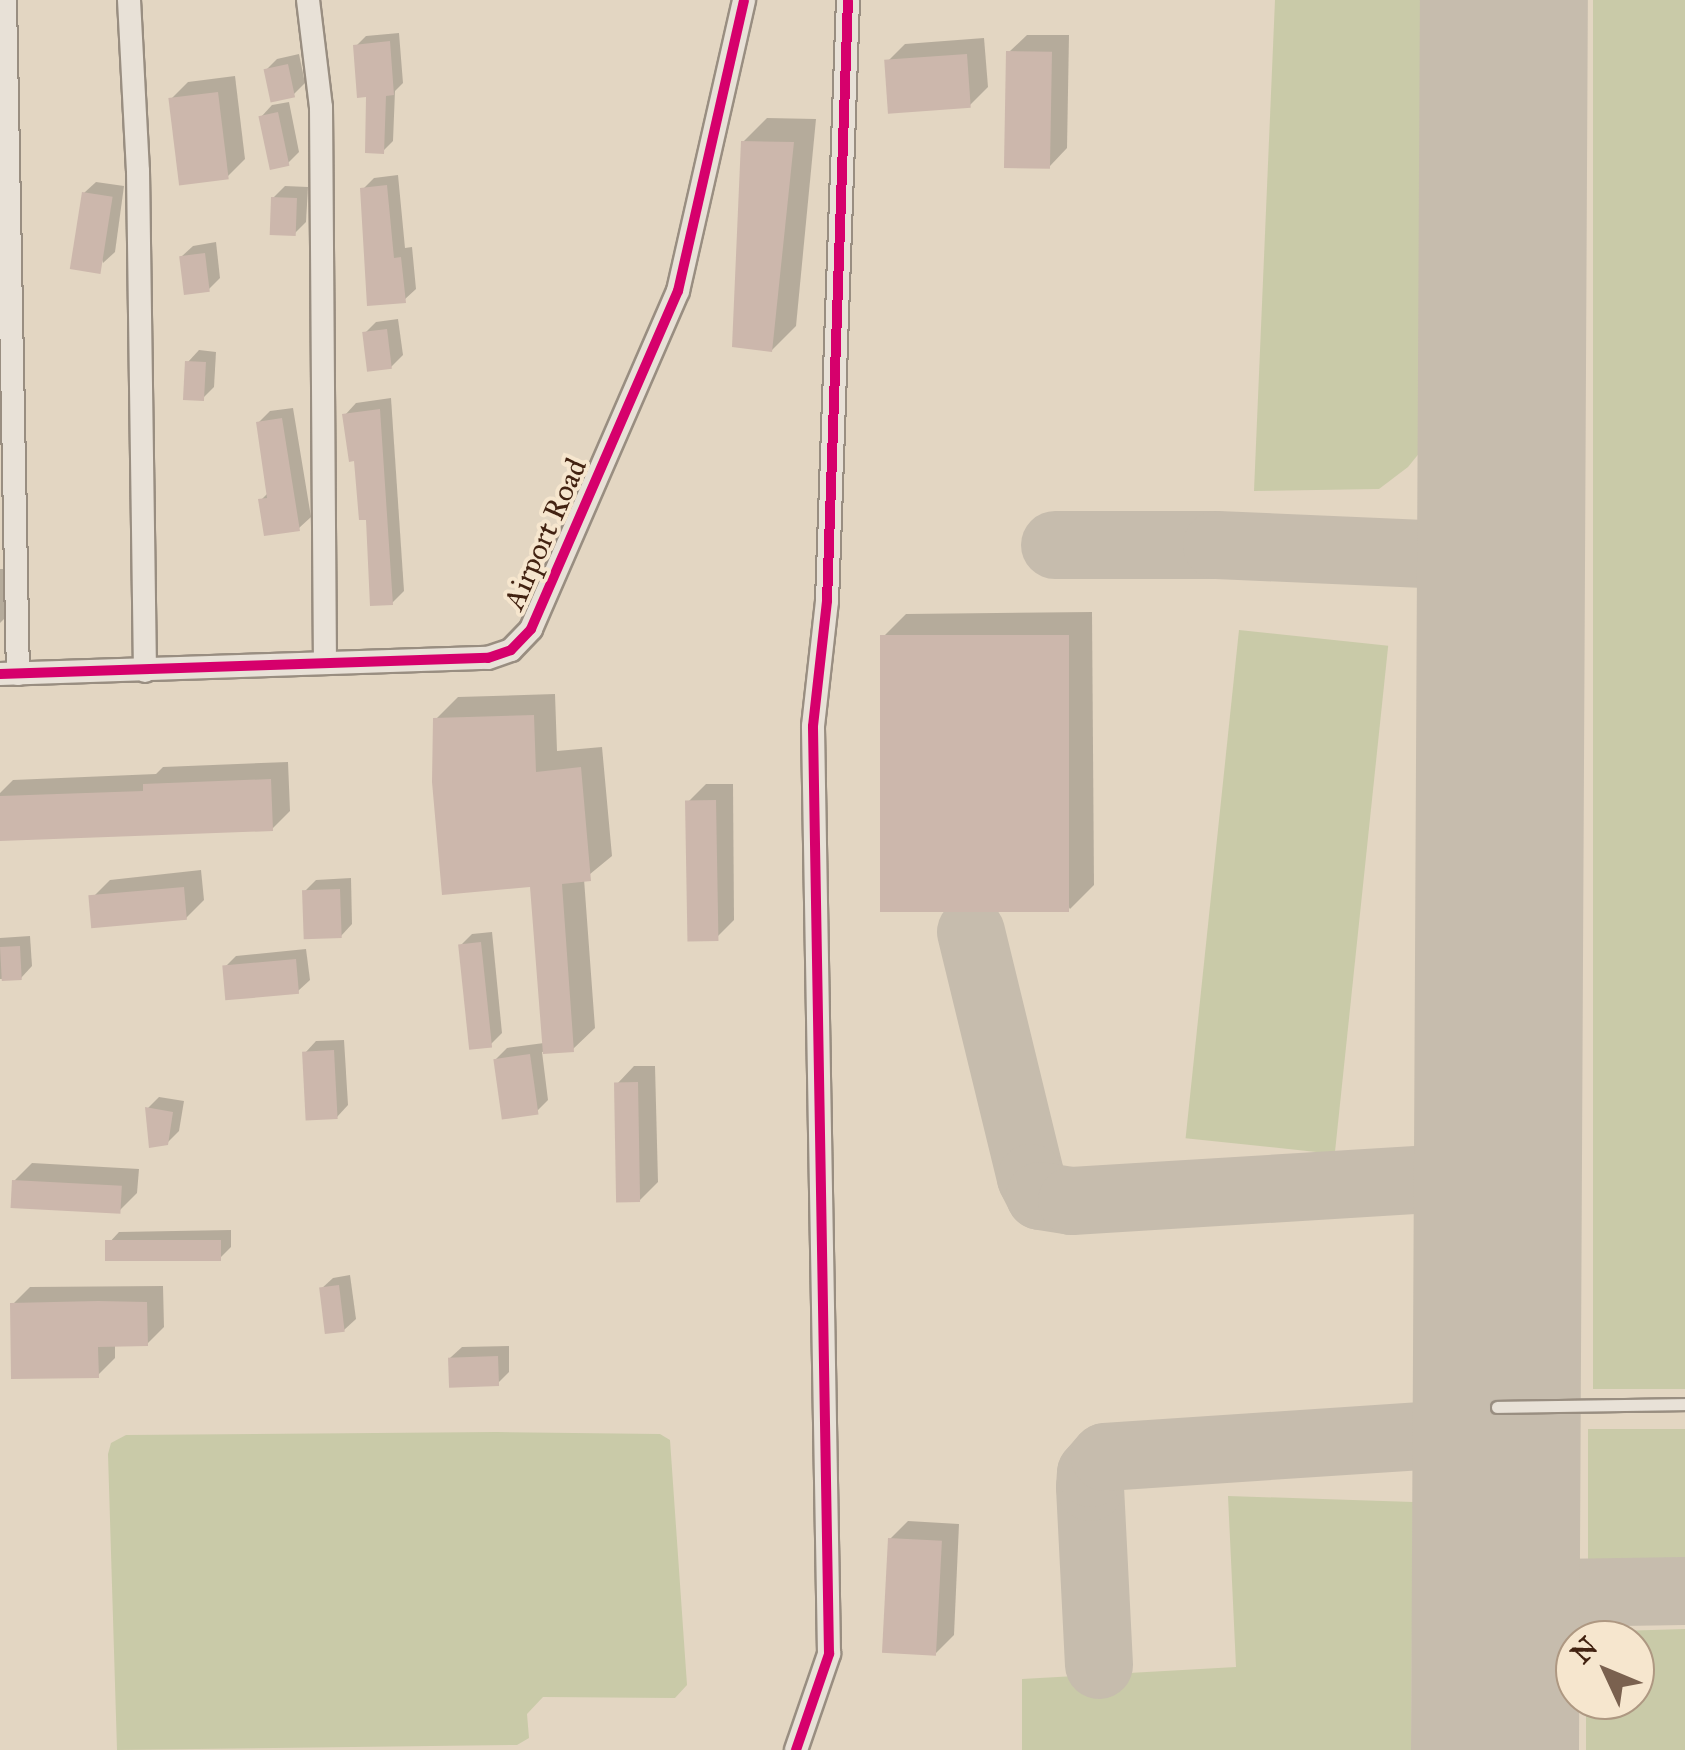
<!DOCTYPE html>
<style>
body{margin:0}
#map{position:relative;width:1685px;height:1750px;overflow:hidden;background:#e3d6c2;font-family:"IM FELL Great Primer",serif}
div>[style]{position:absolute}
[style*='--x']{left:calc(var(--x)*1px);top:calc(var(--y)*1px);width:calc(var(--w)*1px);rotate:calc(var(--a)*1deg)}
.green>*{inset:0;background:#c9caa8;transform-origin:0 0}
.shadow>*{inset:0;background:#0003}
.taxiway>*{height:68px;margin:-34px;padding:0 34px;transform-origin:34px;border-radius:34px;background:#c6bcad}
.runway>*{height:168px;margin:-84px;padding:0 84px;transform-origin:84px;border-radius:84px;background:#c6bcad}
.building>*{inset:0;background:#ccb7ac;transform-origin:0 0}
.roads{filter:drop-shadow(2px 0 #998e81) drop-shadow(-2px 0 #998e81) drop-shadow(0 2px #998e81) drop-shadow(0 -2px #998e81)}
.lane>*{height:11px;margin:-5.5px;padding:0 5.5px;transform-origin:5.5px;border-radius:5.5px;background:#e8e1d7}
.street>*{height:22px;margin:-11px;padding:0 11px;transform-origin:11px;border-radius:11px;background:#e8e1d7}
.cycleway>*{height:10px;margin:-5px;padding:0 5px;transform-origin:5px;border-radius:5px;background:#d6006c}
span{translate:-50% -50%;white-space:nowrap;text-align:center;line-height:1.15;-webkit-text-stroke:8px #f6e6ce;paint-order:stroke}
.street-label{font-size:30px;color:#422211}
.north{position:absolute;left:1555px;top:1620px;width:100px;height:100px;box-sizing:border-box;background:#f6e6ce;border:2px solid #ae9882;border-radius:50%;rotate:314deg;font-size:28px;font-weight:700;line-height:40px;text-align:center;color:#422211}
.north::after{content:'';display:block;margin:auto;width:35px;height:45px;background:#7a614f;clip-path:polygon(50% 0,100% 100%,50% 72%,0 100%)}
</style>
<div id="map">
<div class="green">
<i style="clip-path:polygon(1275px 0,1421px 0,1421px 451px,1408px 467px,1379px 489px,1254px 491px)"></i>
<i style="left:1593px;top:0;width:92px;height:1389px"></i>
<i style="left:1239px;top:630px;width:150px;height:511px;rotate:6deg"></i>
<i style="left:1685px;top:1429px;width:132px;height:97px;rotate:90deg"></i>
<i style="clip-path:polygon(497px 1432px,660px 1434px,670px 1440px,687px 1685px,675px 1698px,543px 1697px,527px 1714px,529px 1738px,517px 1745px,117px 1750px,108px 1454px,111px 1443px,126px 1435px)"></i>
<i style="clip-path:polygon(1228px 1496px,1413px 1502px,1411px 1750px,1022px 1750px,1022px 1679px,1236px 1667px)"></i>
<i style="clip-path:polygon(1685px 1629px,1685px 1750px,1586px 1750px,1586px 1700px,1635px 1700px,1635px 1640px,1585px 1640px,1585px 1632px)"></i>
</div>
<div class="shadow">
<i style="clip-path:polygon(399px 33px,403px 83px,395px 91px,393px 141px,383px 151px,356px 46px,366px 36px)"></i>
<i style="clip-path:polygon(1027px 35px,1069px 35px,1067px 148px,1050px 166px,1009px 52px)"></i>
<i style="clip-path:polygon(984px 38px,988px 87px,970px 105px,887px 62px,905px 44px)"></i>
<i style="clip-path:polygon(299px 54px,305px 83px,293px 95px,266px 70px,277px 59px)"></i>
<i style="clip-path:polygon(235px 76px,245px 159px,227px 177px,170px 100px,188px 82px)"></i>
<i style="clip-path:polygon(289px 102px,299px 152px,288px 163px,261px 117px,272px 105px)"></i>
<i style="clip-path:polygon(767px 118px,816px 119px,796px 326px,772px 350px,743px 142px)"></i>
<i style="clip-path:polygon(398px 175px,405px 248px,412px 247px,416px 289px,404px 300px,363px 189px,374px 178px)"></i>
<i style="clip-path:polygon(96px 182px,124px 186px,115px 252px,103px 263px,84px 193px)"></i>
<i style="clip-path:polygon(285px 186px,308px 187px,306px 222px,294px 234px,273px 198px)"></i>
<i style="clip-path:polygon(216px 242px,220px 278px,209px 289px,181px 257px,193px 246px)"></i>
<i style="clip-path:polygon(398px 319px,403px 355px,391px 367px,365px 333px,376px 322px)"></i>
<i style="clip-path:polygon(199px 350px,216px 352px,214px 387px,202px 399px,188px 362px)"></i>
<i style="clip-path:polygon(391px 398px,404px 591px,392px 603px,345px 415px,356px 403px)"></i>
<i style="clip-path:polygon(293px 408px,311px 517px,299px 528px,261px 500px,269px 492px,258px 423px,270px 411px)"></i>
<i style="clip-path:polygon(0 569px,4px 569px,5px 618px,0 623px)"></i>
<i style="clip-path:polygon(1092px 612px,1094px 885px,1070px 909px,882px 638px,906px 614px)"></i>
<i style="clip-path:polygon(555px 694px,557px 751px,602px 747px,612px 856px,584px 879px,595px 1028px,573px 1049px,542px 1052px,548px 1100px,536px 1112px,495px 1060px,507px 1048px,544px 1043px,532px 884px,436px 719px,458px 697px)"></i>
<i style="clip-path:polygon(288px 762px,290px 811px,272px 829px,0 838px,0 793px,13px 780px,156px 774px,163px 767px)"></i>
<i style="clip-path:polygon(706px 784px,733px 784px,734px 920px,716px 938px,688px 802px)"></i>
<i style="clip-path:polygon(201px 870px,204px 900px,186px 918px,92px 898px,110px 880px)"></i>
<i style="clip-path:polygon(351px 878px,352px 924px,341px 936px,304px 892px,316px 880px)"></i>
<i style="clip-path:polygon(492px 932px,502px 1033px,491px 1044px,461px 945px,472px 934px)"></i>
<i style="clip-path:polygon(30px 936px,32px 966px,21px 978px,0 979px,0 938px)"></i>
<i style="clip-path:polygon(306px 949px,310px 980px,298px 991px,224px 968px,236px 956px)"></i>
<i style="clip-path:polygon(344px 1040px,348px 1105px,337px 1117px,305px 1053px,316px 1041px)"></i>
<i style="clip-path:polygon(634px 1066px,655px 1066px,658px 1182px,640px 1200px,617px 1084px)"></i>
<i style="clip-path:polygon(159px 1097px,184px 1101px,179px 1131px,167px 1143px,148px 1108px)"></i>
<i style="clip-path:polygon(32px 1163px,139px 1169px,137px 1193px,119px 1211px,14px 1181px)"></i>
<i style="clip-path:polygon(231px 1230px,231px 1247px,220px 1258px,108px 1244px,119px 1232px)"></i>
<i style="clip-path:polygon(350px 1275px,356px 1319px,344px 1330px,321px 1289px,333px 1278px)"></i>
<i style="clip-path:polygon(163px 1286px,164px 1327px,147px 1344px,115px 1344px,115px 1358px,98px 1375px,13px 1304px,30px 1287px)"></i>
<i style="clip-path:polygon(509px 1346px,509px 1372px,498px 1383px,450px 1358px,462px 1347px)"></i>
<i style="clip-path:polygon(908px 1521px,959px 1524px,954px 1635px,936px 1653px,890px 1539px)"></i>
</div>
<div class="taxiway">
<i style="--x:1055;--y:545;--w:162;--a:0"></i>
<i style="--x:1217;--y:545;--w:253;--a:2.5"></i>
<i style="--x:1470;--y:556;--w:14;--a:17"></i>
<i style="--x:1483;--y:560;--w:28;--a:51"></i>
<i style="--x:971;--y:932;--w:253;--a:76.3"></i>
<i style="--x:1031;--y:1178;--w:20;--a:63"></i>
<i style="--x:1040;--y:1196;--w:32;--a:9"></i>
<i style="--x:1072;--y:1201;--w:427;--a:-3.5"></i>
<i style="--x:1496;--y:1594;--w:189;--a:-0.9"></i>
<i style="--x:1099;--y:1665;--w:178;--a:-92.9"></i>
<i style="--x:1090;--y:1487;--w:14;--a:-86"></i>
<i style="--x:1091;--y:1473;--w:21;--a:-49"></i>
<i style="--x:1105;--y:1457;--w:393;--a:-3.8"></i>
</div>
<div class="runway">
<i style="--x:1495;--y:1750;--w:1750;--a:-89.71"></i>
</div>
<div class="building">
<i style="clip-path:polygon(390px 41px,394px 95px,386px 96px,384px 154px,365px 153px,366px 97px,357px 98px,353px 45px)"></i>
<i style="left:1006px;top:51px;width:46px;height:117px;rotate:1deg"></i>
<i style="left:967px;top:54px;width:54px;height:83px;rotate:86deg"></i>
<i style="left:288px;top:64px;width:34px;height:25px;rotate:78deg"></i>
<i style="left:218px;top:92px;width:88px;height:50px;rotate:83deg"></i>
<i style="left:278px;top:112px;width:55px;height:20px;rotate:78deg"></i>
<i style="clip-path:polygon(741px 141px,794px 142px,772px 352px,732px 347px)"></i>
<i style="clip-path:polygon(387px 185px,394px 258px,401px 257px,406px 303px,367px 306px,360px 188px)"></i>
<i style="left:82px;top:192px;width:31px;height:78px;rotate:9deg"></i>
<i style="left:271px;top:197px;width:26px;height:38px;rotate:2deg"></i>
<i style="left:205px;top:253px;width:39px;height:26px;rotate:83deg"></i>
<i style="left:387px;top:329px;width:40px;height:25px;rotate:83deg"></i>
<i style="left:185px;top:361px;width:21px;height:39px;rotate:3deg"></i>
<i style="clip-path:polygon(380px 409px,393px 605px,370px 606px,366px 520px,359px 520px,354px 461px,349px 462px,342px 414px)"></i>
<i style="clip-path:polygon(282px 418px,300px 531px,264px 536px,258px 499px,267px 498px,256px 422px)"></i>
<i style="left:1069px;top:635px;width:277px;height:189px;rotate:90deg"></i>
<i style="clip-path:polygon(534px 715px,536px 772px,581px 767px,591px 881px,562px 884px,574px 1052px,543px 1054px,530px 887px,442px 895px,432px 782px,433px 718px)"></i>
<i style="clip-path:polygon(271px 779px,273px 831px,0 841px,0 796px,143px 791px,143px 784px)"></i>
<i style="left:716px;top:800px;width:141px;height:31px;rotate:89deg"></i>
<i style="left:184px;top:887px;width:33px;height:96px;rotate:85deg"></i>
<i style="left:340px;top:889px;width:49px;height:38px;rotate:88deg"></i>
<i style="left:481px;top:942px;width:106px;height:23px;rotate:84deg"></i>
<i style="left:20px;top:946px;width:34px;height:20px;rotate:87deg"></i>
<i style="left:296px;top:959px;width:35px;height:74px;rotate:85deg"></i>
<i style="left:334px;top:1050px;width:69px;height:32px;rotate:87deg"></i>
<i style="left:530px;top:1054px;width:61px;height:37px;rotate:82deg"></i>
<i style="left:638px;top:1082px;width:120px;height:24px;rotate:89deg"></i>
<i style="clip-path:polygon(145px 1107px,173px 1112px,168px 1145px,149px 1148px)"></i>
<i style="left:12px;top:1180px;width:110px;height:28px;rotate:3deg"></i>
<i style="left:221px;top:1240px;width:21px;height:116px;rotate:90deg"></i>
<i style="left:339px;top:1285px;width:47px;height:20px;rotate:83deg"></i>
<i style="clip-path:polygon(98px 1301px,147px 1302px,148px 1346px,98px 1347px,99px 1378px,11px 1379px,10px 1303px)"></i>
<i style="left:498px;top:1356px;width:30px;height:50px;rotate:88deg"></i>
<i style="left:888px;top:1538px;width:54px;height:115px;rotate:3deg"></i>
</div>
<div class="roads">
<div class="lane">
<i style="--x:1497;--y:1407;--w:188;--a:-0.9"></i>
</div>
<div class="street">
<i style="--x:5;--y:0;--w:674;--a:88.9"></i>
<i style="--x:129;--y:0;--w:171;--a:87"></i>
<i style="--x:138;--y:171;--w:500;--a:89.2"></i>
<i style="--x:308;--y:0;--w:108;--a:83.1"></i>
<i style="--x:321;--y:107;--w:555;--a:89.59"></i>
<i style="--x:0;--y:674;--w:488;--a:-1.9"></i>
<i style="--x:488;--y:658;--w:24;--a:-19"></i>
<i style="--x:511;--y:650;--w:29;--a:-46"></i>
<i style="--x:531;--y:629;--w:369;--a:-66.5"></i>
<i style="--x:678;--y:291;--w:298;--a:-77.2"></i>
<i style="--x:796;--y:1750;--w:102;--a:-71"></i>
<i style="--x:829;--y:1654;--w:928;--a:-90.99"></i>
<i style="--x:813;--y:726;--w:126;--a:-83.6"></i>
<i style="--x:827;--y:601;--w:601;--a:-88"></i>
</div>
</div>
<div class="cycleway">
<i style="--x:0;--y:674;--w:488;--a:-1.9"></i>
<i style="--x:488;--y:658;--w:24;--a:-19"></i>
<i style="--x:511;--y:650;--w:29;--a:-46"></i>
<i style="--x:531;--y:629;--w:369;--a:-66.5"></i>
<i style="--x:678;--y:291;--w:298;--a:-77.2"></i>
<i style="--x:796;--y:1750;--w:102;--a:-71"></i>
<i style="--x:829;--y:1654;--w:928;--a:-90.99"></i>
<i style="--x:813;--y:726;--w:126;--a:-83.6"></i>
<i style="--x:827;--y:601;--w:601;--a:-88"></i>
</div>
<div class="street-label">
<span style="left:545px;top:534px;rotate:-66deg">Airport Road</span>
</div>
<div class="north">N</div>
</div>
